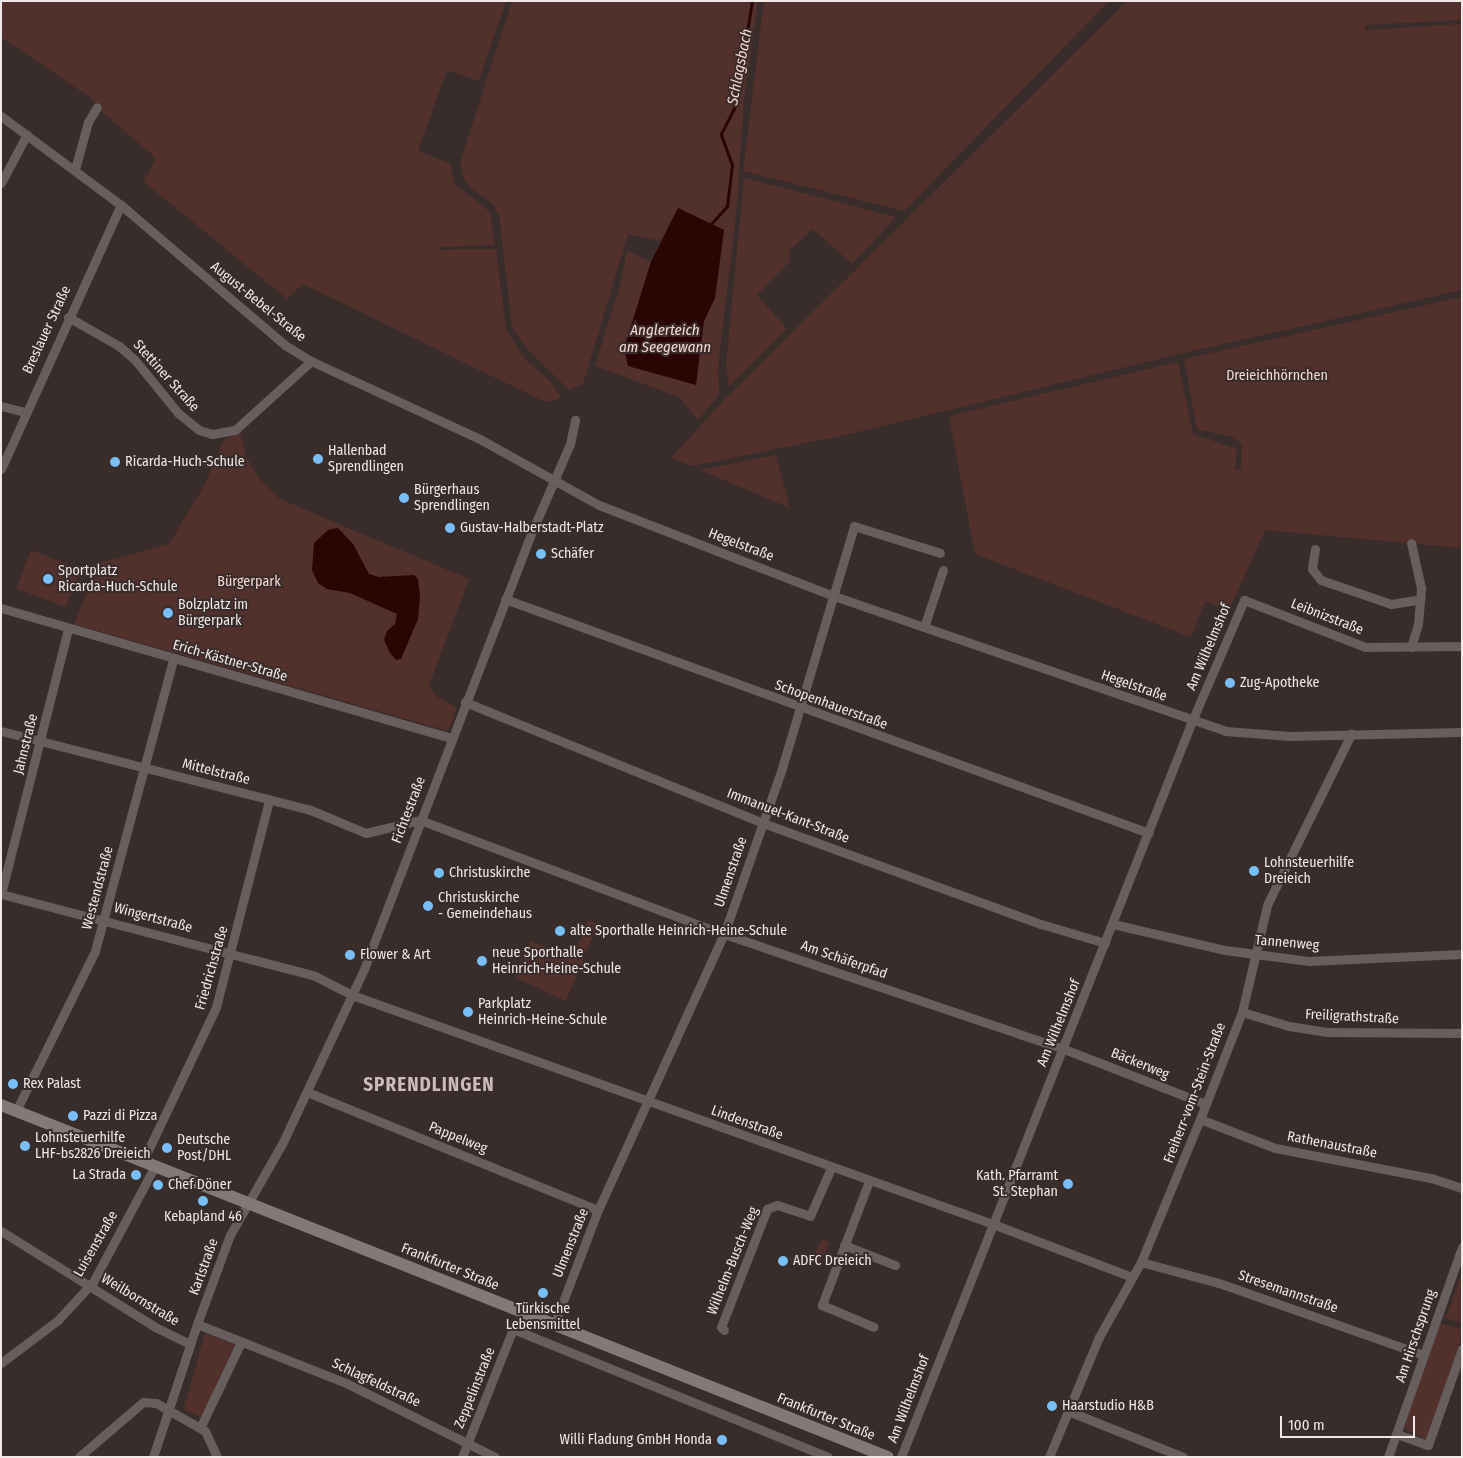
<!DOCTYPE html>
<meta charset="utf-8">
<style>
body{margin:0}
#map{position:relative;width:1463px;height:1458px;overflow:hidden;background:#392d2b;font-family:"Fira Sans Condensed",sans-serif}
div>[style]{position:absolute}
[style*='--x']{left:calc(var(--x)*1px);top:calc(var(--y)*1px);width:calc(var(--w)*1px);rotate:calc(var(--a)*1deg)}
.green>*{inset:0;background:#52302b;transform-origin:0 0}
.water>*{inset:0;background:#2a0504}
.stream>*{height:2.5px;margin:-1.25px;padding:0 1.25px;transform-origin:1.25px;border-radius:1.25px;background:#2a0504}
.street>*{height:9px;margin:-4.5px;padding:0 4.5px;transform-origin:4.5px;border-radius:4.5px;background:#665f5e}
.secondary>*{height:12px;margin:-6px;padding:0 6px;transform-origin:6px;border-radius:6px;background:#837977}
.dots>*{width:14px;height:14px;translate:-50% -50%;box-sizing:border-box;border:2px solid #392d2b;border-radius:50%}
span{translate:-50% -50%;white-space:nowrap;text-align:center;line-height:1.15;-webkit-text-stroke:4px #392d2b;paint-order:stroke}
.street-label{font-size:14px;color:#f0e7e6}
.park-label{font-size:14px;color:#f9d8d3}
.poi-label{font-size:14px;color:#f0e7e6}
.left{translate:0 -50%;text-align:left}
.right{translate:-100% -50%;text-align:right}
.water-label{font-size:15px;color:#f8d7d2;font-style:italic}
.district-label{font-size:19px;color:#ccbbb9;font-weight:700;letter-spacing:1px}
.frame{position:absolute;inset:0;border:2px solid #f0e7e6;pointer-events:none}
.scale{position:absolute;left:1280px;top:1416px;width:135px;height:22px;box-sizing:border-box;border:2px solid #f0e7e6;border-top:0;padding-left:6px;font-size:15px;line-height:18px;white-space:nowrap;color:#f0e7e6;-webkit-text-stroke:4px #392d2b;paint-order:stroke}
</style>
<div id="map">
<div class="green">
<i style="clip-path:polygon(1px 1px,506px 1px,479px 81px,447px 70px,418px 151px,450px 163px,455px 184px,490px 212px,495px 245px,439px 247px,439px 250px,496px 249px,506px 329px,524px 358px,550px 381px,561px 398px,545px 402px,303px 284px,287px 299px,144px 182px,156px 158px,100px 110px,91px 98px,1px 37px)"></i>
<i style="clip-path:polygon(512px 1px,758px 1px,744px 100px,736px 216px,718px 366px,719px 395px,698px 420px,679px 397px,595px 366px,621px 282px,627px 251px,651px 262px,624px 348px,704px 321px,715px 298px,678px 208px,660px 241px,628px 234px,583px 384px,569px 390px,530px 352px,512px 327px,499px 215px,494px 205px,472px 189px,463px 178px,460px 163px)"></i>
<i style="clip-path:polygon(764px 1px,1109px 1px,904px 211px,743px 171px)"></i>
<i style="clip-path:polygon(1127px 1px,1462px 1px,1462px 20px,1365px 25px,1365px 30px,1462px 24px,1462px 290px,1179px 354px,850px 434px,692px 466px,671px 458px,725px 399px)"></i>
<i style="clip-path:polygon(744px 178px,896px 217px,852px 264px,813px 229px,789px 251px,790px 261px,757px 295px,787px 329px,729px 386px,726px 365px)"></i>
<i style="clip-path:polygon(1462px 297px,1462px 548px,1265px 530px,1229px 610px,1205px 601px,1191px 637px,975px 554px,949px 416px,1178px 362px,1193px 434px,1237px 449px,1235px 470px,1241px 470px,1242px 444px,1232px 437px,1197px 429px,1184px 359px)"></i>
<i style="clip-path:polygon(240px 432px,246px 457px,260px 479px,280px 499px,469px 579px,429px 685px,437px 697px,457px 708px,448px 731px,74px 624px,99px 563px,169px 544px,205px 484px,224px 440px)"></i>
<i style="clip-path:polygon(776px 455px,790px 508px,700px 470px)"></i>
<i style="left:31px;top:550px;width:53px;height:41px;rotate:21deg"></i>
<i style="clip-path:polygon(588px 920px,598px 924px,566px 1001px,516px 978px,531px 941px,573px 957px)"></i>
<i style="left:822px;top:1239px;width:9px;height:20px;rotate:27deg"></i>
<i style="clip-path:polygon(1462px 1272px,1462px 1323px,1443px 1317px,1448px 1313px)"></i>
<i style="clip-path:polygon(1440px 1323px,1462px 1329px,1462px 1336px,1427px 1440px,1404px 1428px)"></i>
<i style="clip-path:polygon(205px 1333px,235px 1345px,201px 1417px,184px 1409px)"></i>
</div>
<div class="water">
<i style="clip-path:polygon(678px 208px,724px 230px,715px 298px,704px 321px,696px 385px,628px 366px,624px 348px,651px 262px)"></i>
<i style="clip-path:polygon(338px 528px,353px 544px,369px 574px,379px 577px,414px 575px,418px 579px,420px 596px,418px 619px,401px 659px,396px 660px,390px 653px,384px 640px,387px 631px,395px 624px,397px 614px,350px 593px,327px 589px,318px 583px,312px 570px,314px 543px,328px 530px)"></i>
</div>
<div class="stream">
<i style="--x:711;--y:224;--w:24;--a:-48"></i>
<i style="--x:727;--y:206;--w:41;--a:-83"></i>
<i style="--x:732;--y:165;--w:33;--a:-110"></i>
<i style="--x:721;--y:134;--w:31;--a:-63"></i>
<i style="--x:735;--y:106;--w:106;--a:-80.8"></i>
</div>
<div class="street">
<i style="--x:1;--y:116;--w:149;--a:36.6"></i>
<i style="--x:121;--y:205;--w:216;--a:40.5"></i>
<i style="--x:285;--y:345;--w:31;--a:32"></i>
<i style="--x:311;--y:361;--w:184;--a:24.8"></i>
<i style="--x:478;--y:438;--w:138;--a:29"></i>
<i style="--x:599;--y:505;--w:252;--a:21.2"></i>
<i style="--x:834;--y:596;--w:414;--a:19"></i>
<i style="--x:1225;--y:731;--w:65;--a:4.4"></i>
<i style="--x:1290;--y:736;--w:172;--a:-1.3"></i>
<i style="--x:75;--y:169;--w:49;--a:-74.5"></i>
<i style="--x:88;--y:122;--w:17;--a:-59"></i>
<i style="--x:1;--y:183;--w:55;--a:-62"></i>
<i style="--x:68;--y:317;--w:59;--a:29.6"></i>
<i style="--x:119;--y:346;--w:21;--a:41"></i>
<i style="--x:135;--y:360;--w:68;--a:50.9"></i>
<i style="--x:178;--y:413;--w:27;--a:39"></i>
<i style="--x:199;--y:430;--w:14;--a:17"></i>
<i style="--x:212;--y:434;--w:23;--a:-10"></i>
<i style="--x:235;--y:430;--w:103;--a:-42.2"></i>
<i style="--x:1;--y:406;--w:25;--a:14"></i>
<i style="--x:1;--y:469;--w:290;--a:-65.6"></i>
<i style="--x:1315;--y:549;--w:20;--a:99"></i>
<i style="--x:1312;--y:569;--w:14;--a:51"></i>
<i style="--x:1321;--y:580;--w:74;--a:18.9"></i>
<i style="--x:1391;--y:604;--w:30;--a:-9"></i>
<i style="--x:505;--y:599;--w:685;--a:19.97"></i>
<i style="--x:1;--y:608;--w:469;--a:16.1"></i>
<i style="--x:924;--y:627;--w:60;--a:-71.6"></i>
<i style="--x:1411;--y:647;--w:24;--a:-73"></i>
<i style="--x:1418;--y:624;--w:36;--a:-85"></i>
<i style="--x:1421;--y:588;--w:46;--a:-102.5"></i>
<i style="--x:465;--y:702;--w:322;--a:22.1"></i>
<i style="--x:763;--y:823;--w:296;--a:20"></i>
<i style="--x:1041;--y:924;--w:67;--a:16.5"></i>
<i style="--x:1;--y:731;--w:317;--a:14.3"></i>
<i style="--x:308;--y:809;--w:63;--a:22.5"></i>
<i style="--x:366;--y:833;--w:56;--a:-13.5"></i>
<i style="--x:420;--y:820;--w:325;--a:20.6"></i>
<i style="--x:724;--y:934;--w:359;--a:18.7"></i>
<i style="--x:1064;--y:1049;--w:152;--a:21.2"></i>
<i style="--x:1;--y:894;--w:322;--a:14.6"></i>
<i style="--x:313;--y:975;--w:44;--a:27.1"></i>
<i style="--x:352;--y:995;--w:681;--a:19.66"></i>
<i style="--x:993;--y:1224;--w:149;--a:20.9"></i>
<i style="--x:1;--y:894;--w:273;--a:-75.8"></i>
<i style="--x:1113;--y:924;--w:115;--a:13.1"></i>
<i style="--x:1225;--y:950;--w:85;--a:7.5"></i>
<i style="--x:1309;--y:961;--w:153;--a:-2.6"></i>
<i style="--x:1242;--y:1012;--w:49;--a:16.6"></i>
<i style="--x:1289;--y:1026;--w:39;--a:9"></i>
<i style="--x:1328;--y:1032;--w:134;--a:0.4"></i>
<i style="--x:307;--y:1092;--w:314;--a:22.1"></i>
<i style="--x:16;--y:1111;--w:178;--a:-63.7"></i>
<i style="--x:95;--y:951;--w:302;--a:-75"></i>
<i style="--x:1200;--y:1119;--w:80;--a:21.1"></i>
<i style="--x:1275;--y:1148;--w:159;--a:10.9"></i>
<i style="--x:1431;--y:1178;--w:33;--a:18"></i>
<i style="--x:143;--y:1161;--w:170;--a:-64.6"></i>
<i style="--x:216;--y:1007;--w:214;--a:-75.6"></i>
<i style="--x:869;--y:1181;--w:133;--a:110.8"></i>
<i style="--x:822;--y:1305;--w:56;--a:22.9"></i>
<i style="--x:1;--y:1231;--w:181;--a:31.9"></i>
<i style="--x:155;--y:1327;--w:39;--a:26"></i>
<i style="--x:844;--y:1245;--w:55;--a:21.4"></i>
<i style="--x:1141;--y:1262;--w:81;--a:15.1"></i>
<i style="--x:1219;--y:1283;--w:217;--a:19.4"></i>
<i style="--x:197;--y:1324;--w:160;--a:21.6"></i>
<i style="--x:346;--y:1383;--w:166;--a:26.4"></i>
<i style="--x:554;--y:1325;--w:123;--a:-69.1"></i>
<i style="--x:598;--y:1210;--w:303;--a:-65.5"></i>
<i style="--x:724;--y:934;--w:176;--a:-70.7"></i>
<i style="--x:782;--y:768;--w:252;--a:-73.4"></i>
<i style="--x:854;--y:526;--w:90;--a:17.4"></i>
<i style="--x:724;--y:1330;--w:4;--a:-135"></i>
<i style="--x:721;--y:1327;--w:127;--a:-68.7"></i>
<i style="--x:767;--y:1209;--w:11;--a:-22"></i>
<i style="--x:777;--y:1205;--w:35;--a:18"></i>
<i style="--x:810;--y:1216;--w:52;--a:-66.4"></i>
<i style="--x:1;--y:1363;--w:71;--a:-37"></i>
<i style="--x:58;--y:1320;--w:52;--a:-47.4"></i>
<i style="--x:93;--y:1282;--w:132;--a:-61.9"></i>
<i style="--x:1068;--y:1411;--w:124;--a:21.8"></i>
<i style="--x:200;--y:1428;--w:95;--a:-64.5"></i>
<i style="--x:1397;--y:1434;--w:33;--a:20"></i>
<i style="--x:1428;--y:1445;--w:102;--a:-70.5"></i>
<i style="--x:79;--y:1457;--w:84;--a:-40.7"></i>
<i style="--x:143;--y:1402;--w:13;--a:4"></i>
<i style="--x:156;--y:1403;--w:56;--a:29.7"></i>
<i style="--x:205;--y:1431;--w:29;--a:65"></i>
<i style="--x:153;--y:1457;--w:140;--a:-71.7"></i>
<i style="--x:197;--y:1324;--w:95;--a:-69.7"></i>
<i style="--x:230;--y:1235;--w:107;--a:-60.3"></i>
<i style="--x:283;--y:1142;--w:191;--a:-64.9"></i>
<i style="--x:364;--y:969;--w:474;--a:-69"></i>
<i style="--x:534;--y:527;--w:90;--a:-66.6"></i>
<i style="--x:570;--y:444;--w:25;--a:-78"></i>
<i style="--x:462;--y:1457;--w:138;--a:-68.3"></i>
<i style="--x:513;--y:1329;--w:340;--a:22.1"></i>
<i style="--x:901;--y:1457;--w:791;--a:-68.43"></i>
<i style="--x:1192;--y:721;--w:132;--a:-66.7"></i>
<i style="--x:1244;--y:600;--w:130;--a:21.2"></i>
<i style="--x:1365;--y:647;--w:97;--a:-0.6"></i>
<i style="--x:1049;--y:1457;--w:130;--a:-67.4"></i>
<i style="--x:1099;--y:1337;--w:86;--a:-60.8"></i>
<i style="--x:1141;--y:1262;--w:155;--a:-67.6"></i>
<i style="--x:1200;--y:1119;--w:115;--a:-68.6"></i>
<i style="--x:1242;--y:1012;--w:110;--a:-76.8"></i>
<i style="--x:1267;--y:905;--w:191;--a:-63.8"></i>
<i style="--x:1388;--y:1457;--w:223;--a:-70.6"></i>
</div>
<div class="secondary">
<i style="--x:1;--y:1105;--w:954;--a:21.65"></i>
</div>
<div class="dots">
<i style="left:318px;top:459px;background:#78bff7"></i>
<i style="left:115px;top:462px;background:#78bff7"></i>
<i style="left:404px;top:498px;background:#78bff7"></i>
<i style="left:450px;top:528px;background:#78bff7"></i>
<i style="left:541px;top:554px;background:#78bff7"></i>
<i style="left:48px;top:579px;background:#78bff7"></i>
<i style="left:168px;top:613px;background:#78bff7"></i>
<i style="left:1230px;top:683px;background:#78bff7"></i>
<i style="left:1254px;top:871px;background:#78bff7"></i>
<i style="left:439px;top:873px;background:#78bff7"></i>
<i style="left:428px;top:906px;background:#78bff7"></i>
<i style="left:560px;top:931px;background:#78bff7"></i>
<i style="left:350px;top:955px;background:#78bff7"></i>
<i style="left:482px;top:961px;background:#78bff7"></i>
<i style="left:468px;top:1012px;background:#78bff7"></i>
<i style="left:13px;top:1084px;background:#78bff7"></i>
<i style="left:73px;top:1116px;background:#78bff7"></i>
<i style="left:25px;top:1146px;background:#78bff7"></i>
<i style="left:167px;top:1148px;background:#78bff7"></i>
<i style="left:136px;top:1175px;background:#78bff7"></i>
<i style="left:1068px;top:1184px;background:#78bff7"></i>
<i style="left:158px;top:1185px;background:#78bff7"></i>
<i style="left:203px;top:1201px;background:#78bff7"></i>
<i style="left:783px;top:1261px;background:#78bff7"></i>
<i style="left:543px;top:1293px;background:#78bff7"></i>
<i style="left:1052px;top:1406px;background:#78bff7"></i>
<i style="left:722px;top:1440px;background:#78bff7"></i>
</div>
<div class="street-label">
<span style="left:258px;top:302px;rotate:39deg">August-Bebel-Straße</span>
<span style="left:47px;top:330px;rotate:-65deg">Breslauer Straße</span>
<span style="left:166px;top:376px;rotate:48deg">Stettiner Straße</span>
<span style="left:741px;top:545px;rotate:21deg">Hegelstraße</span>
<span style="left:1327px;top:617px;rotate:21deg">Leibnizstraße</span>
<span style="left:1209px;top:647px;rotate:-67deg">Am Wilhelmshof</span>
<span style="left:230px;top:661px;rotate:16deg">Erich-Kästner-Straße</span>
<span style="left:1134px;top:686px;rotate:19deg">Hegelstraße</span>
<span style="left:831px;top:705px;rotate:20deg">Schopenhauerstraße</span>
<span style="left:26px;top:744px;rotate:-76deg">Jahnstraße</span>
<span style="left:216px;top:772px;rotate:14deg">Mittelstraße</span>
<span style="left:409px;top:810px;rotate:-69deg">Fichtestraße</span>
<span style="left:788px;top:816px;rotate:21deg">Immanuel-Kant-Straße</span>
<span style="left:731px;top:872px;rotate:-71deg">Ulmenstraße</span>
<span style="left:98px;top:888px;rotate:-75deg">Westendstraße</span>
<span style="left:153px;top:918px;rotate:15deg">Wingertstraße</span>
<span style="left:1287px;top:943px;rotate:5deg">Tannenweg</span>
<span style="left:844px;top:960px;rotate:19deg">Am Schäferpfad</span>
<span style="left:212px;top:968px;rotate:-74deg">Friedrichstraße</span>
<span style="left:1352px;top:1017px;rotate:3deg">Freiligrathstraße</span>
<span style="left:1059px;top:1023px;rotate:-68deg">Am Wilhelmshof</span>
<span style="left:1140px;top:1064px;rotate:22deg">Bäckerweg</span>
<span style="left:1195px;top:1093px;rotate:-69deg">Freiherr-vom-Stein-Straße</span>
<span style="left:747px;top:1123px;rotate:20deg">Lindenstraße</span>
<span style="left:458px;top:1138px;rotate:22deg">Pappelweg</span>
<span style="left:1332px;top:1145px;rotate:11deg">Rathenaustraße</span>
<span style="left:571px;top:1243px;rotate:-68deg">Ulmenstraße</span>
<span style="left:96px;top:1244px;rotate:-60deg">Luisenstraße</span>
<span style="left:733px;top:1261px;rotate:-68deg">Wilhelm-Busch-Weg</span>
<span style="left:204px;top:1267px;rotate:-70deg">Karlstraße</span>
<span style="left:450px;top:1267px;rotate:22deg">Frankfurter Straße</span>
<span style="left:1288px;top:1292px;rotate:19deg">Stresemannstraße</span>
<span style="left:140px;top:1300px;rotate:31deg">Weilbornstraße</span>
<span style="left:1416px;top:1336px;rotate:-71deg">Am Hirschsprung</span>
<span style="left:376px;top:1383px;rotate:25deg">Schlagfeldstraße</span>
<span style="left:475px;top:1388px;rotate:-68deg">Zeppelinstraße</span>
<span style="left:909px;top:1399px;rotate:-69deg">Am Wilhelmshof</span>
<span style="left:826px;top:1417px;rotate:22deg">Frankfurter Straße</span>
</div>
<div class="park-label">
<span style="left:1277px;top:376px">Dreieichhörnchen</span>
<span style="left:249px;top:582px">Bürgerpark</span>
</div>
<div class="poi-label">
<span class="left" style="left:328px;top:459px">Hallenbad<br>Sprendlingen</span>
<span class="left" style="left:125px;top:462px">Ricarda-Huch-Schule</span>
<span class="left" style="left:414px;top:498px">Bürgerhaus<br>Sprendlingen</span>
<span class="left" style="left:460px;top:528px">Gustav-Halberstadt-Platz</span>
<span class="left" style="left:551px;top:554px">Schäfer</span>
<span class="left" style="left:58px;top:579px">Sportplatz<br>Ricarda-Huch-Schule</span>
<span class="left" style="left:178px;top:613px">Bolzplatz im<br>Bürgerpark</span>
<span class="left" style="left:1240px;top:683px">Zug-Apotheke</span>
<span class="left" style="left:1264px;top:871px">Lohnsteuerhilfe<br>Dreieich</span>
<span class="left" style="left:449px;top:873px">Christuskirche</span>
<span class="left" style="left:438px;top:906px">Christuskirche<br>- Gemeindehaus</span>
<span class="left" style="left:570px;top:931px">alte Sporthalle Heinrich-Heine-Schule</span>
<span class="left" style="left:492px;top:961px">neue Sporthalle<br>Heinrich-Heine-Schule</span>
<span class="left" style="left:360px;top:955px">Flower &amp; Art</span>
<span class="left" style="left:478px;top:1012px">Parkplatz<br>Heinrich-Heine-Schule</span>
<span class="left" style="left:23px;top:1084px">Rex Palast</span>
<span class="left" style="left:83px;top:1116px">Pazzi di Pizza</span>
<span class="left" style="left:35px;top:1146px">Lohnsteuerhilfe<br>LHF-bs2826 Dreieich</span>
<span class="left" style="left:177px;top:1148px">Deutsche<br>Post/DHL</span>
<span class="right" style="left:126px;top:1175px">La Strada</span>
<span class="right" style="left:1058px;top:1184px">Kath. Pfarramt<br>St. Stephan</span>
<span class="left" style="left:168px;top:1185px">Chef Döner</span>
<span style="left:203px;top:1217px">Kebapland 46</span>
<span class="left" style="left:793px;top:1261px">ADFC Dreieich</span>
<span style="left:543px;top:1317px">Türkische<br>Lebensmittel</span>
<span class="left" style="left:1062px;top:1406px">Haarstudio H&amp;B</span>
<span class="right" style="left:712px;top:1440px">Willi Fladung GmbH Honda</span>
</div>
<div class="water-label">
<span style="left:740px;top:67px;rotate:-79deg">Schlagsbach</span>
<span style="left:665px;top:339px">Anglerteich<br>am Seegewann</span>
</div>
<div class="district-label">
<span style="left:429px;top:1085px">SPRENDLINGEN</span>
</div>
<div class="frame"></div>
<div class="scale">100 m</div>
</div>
